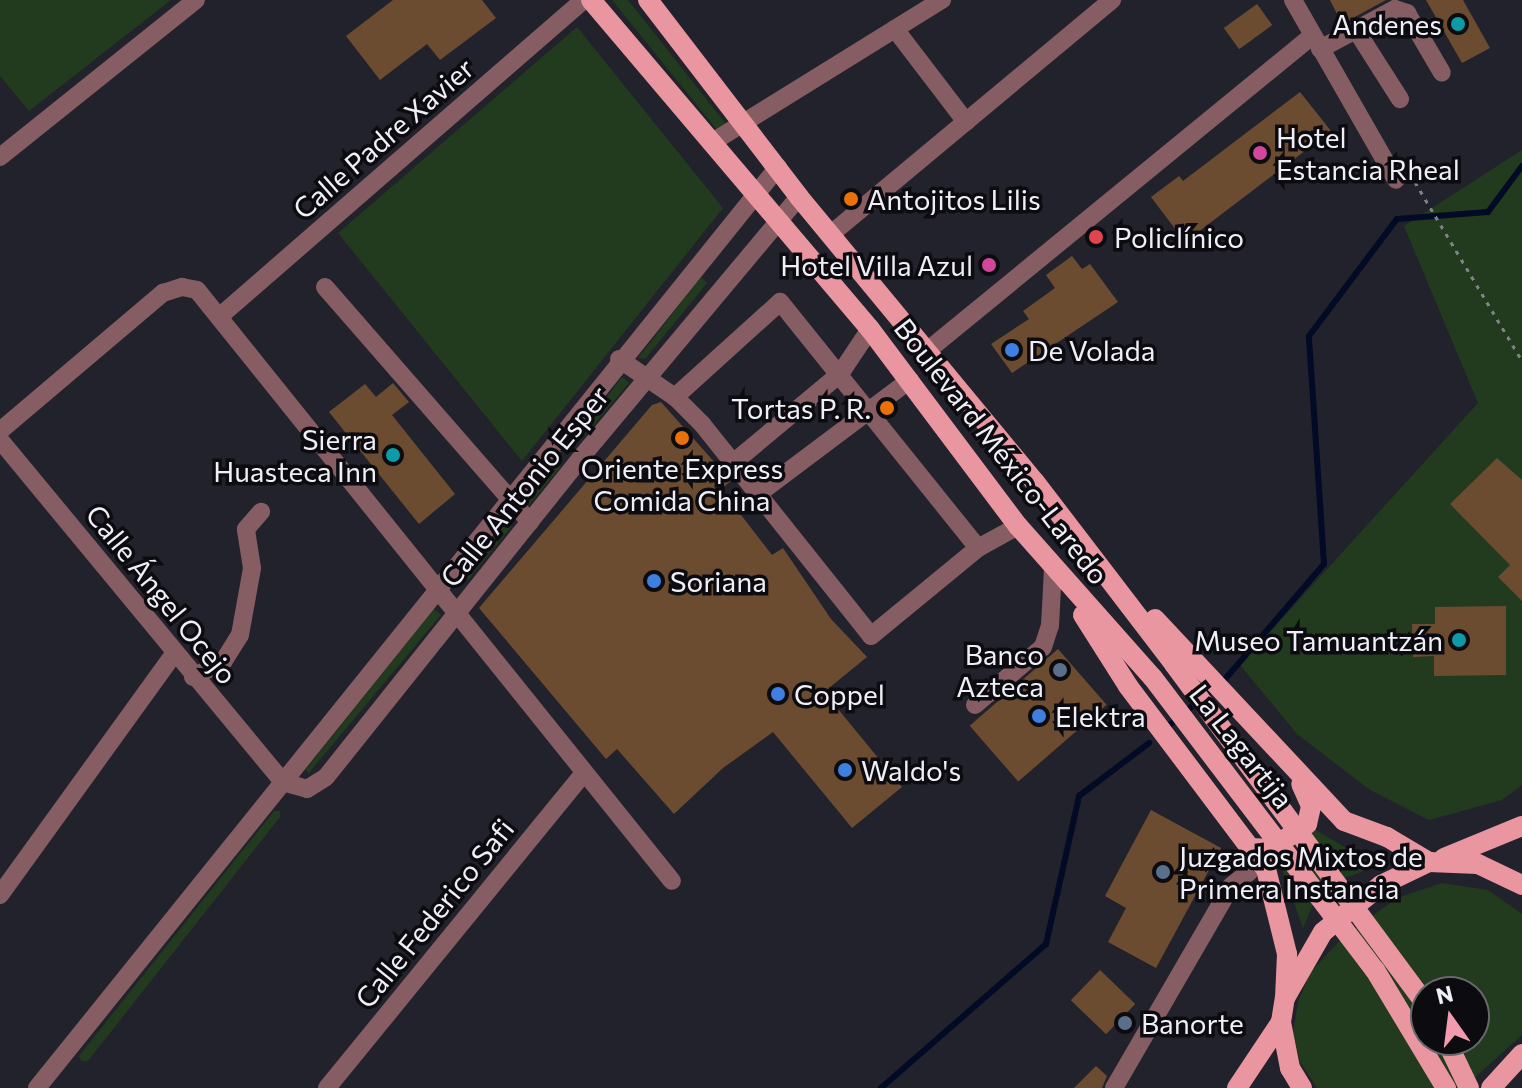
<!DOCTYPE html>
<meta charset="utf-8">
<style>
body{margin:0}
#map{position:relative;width:1522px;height:1088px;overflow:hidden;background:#22222c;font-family:Commissioner,sans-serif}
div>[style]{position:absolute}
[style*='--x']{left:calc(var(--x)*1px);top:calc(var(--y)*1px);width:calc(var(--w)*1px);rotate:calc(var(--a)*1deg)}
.green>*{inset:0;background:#223a1e}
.stream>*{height:6px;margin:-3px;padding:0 3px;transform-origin:3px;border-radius:3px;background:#020a25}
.building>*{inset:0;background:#6c4c31;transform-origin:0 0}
.path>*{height:3px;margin-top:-1.5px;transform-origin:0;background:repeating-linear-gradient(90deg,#82828b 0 4px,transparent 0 10px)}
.minor>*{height:18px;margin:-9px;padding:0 9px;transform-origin:9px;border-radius:9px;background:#865d62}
.major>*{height:20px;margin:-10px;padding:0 10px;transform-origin:10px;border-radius:10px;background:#ea96a1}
.major-bridge>*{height:20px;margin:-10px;padding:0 10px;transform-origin:10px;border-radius:10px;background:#ea96a1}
.dots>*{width:22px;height:22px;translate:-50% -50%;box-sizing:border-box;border:4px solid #0c0c10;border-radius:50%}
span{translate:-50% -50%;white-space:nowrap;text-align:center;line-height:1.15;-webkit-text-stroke:7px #0c0c10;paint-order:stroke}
.poi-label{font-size:28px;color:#f0eff7}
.right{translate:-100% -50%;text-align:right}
.left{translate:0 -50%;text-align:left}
.street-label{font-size:28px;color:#f0eff7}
.north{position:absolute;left:1410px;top:976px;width:80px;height:80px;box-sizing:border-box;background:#0c0c10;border:2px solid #67676c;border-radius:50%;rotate:346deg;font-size:22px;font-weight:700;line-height:32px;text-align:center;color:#f0eff7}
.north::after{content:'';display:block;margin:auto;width:28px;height:36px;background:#f29aae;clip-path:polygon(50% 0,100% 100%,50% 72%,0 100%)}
</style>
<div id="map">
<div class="green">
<i style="clip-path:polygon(0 0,171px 0,29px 111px,0 76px)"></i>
<i style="clip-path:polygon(612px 0,628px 0,726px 124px,717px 130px)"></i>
<i style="clip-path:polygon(577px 27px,723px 208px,522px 461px,338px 233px)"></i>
<i style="clip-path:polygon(1522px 150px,1522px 785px,1502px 800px,1429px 820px,1370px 790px,1297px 734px,1240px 665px,1478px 403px,1404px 226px)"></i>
<i style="clip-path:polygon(701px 277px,707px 283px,645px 359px,638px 358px)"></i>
<i style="clip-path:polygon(622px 377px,629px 383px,584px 436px,578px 435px)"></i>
<i style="clip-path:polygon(555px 461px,561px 467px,527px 507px,524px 498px)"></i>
<i style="clip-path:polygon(506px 520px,512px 526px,468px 580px,462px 579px)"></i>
<i style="clip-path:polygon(434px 609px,441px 615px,308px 774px,306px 769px)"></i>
<i style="clip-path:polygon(274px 811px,280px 811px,280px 817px,88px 1061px,81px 1061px,79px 1056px)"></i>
<i style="clip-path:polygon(1314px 829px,1377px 866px,1334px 882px,1314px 902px,1303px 928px,1278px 858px,1303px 849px)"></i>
<i style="clip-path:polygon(evenodd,1442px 883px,1488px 890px,1522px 914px,1522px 1035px,1463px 1088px,1317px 1088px,1300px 1062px,1293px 1033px,1298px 1002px,1310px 973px,1342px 938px,1397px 898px,1442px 883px,1426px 992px,1474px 992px,1474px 1040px,1426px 1040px,1426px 992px)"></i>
</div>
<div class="stream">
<i style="--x:1226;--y:678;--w:150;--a:-49.3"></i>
<i style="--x:1324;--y:564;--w:228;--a:-93.8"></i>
<i style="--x:1309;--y:336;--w:146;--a:-53.1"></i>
<i style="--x:1397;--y:219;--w:91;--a:-4.4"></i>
<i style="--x:1488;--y:212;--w:57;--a:-53.5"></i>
<i style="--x:1166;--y:728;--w:56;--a:-39.9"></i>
<i style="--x:881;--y:1088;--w:219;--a:-41.1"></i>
<i style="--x:1046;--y:944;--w:152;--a:-77.4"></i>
<i style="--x:1079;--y:796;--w:88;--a:-37.1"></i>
</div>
<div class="building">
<i style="clip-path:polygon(393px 0,482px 0,496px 18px,440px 60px,427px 44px,380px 80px,346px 36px)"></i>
<i style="clip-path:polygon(1330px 0,1386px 0,1342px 24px)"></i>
<i style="clip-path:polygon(1426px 0,1463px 0,1490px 48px,1462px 63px)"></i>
<i style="left:1257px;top:4px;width:26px;height:41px;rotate:54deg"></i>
<i style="clip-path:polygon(1300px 92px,1331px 131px,1185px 242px,1151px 197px,1179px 176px,1183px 181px)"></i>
<i style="clip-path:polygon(1072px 256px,1082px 269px,1090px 264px,1118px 302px,1012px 373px,991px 344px,1029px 319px,1023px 311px,1055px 288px,1046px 275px)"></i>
<i style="clip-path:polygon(393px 383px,409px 402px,392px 415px,455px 494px,419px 524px,329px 412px,365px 384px,376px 397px)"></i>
<i style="clip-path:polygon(661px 402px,731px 481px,721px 489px,772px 555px,783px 548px,831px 619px,867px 657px,824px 692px,902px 787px,852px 828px,773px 732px,723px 768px,674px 814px,617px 749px,606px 759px,479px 608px,652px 405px)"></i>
<i style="clip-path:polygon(1497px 458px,1522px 480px,1522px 601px,1498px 577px,1510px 565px,1450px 504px)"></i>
<i style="clip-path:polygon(1506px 606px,1506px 675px,1434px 676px,1434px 656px,1413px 657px,1412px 624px,1435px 624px,1435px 607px)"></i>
<i style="left:1058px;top:649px;width:74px;height:117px;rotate:49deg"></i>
<i style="clip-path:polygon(1151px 810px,1221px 848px,1156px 968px,1108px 942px,1126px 908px,1105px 896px)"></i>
<i style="left:1100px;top:970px;width:49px;height:42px;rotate:44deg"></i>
<i style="clip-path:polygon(1096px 1066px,1107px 1076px,1102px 1088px,1074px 1088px)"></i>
</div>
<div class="path">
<i style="--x:1415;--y:182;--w:209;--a:59.1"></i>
</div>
<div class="minor">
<i style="--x:1293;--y:0;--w:207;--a:60.2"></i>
<i style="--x:895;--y:29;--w:117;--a:52.6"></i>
<i style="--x:1356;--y:30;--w:82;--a:57.5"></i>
<i style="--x:1320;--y:49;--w:85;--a:-28.1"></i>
<i style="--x:1395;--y:9;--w:13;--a:18"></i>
<i style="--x:1407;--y:13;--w:69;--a:59.7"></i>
<i style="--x:711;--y:143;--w:272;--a:-31.8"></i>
<i style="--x:0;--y:157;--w:251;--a:-38.7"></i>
<i style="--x:831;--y:234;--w:366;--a:-39.8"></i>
<i style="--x:325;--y:287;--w:312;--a:48.9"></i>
<i style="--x:219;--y:317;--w:483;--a:-41"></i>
<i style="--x:927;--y:351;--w:497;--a:-39.3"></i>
<i style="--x:619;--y:359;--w:68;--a:34.2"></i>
<i style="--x:675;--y:397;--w:38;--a:45"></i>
<i style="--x:702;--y:424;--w:271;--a:51.4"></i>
<i style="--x:871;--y:636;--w:139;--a:-39.4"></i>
<i style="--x:978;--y:548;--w:316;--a:-128.8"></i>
<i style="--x:780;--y:302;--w:142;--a:137.9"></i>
<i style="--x:0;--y:431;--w:214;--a:-40.3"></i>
<i style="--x:163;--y:293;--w:20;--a:-18"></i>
<i style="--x:182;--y:287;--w:15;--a:11"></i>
<i style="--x:197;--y:290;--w:758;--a:51.21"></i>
<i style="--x:0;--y:440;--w:444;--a:50.4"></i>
<i style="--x:733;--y:463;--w:139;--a:-39.8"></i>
<i style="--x:840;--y:374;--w:54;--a:-56.3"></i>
<i style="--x:758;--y:494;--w:190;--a:-36.9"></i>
<i style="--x:978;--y:548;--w:46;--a:-28.8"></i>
<i style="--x:193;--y:677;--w:34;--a:-27"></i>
<i style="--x:223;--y:662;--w:32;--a:-58"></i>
<i style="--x:240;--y:635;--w:68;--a:-79.8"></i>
<i style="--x:252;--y:568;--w:39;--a:-99"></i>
<i style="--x:246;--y:529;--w:23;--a:-49"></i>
<i style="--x:975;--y:705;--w:89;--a:-40.5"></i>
<i style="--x:1043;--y:647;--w:22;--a:-72"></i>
<i style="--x:1050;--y:626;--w:58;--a:-87"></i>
<i style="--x:283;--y:782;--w:25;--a:16"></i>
<i style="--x:307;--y:789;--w:22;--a:-32"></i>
<i style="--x:326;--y:777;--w:412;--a:-51.4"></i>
<i style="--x:583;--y:455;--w:336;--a:-50.1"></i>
<i style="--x:0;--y:895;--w:296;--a:-54.2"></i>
<i style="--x:37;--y:1088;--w:1182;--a:-51.18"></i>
<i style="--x:327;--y:1088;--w:407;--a:-50.8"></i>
<i style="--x:1114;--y:1088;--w:233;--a:-59.9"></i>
<i style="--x:1231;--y:886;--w:23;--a:-38"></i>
<i style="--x:1249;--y:872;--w:24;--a:-88"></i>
</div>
<div class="major">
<i style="--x:591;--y:0;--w:431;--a:49.7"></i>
<i style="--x:870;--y:329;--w:246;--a:53.1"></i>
<i style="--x:1018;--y:526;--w:203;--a:48.4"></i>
<i style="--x:648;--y:0;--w:248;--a:52.5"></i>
<i style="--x:799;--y:197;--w:370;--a:50.4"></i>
<i style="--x:1035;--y:482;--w:229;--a:52.6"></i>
<i style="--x:1083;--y:615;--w:84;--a:57.6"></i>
<i style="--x:1128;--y:686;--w:229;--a:53"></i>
<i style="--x:1266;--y:869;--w:88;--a:76.1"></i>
<i style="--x:1287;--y:954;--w:44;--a:92.6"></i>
<i style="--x:1155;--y:619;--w:277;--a:46.9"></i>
<i style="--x:1344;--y:821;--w:46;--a:20.4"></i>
<i style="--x:1387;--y:837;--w:49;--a:30.8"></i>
<i style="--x:1250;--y:848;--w:21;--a:3"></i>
<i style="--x:1271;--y:849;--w:44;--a:-34.8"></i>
<i style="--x:1307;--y:824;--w:18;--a:-77"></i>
<i style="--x:1311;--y:806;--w:24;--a:-114"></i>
<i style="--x:1444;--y:858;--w:84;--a:-22.3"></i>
<i style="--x:1446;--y:1040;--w:53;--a:64.4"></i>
<i style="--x:1237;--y:1088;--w:79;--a:-56.3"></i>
<i style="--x:1302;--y:1088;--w:23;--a:-121"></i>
<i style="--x:1290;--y:1068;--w:47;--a:-101.1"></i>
<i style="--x:1281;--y:1022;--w:24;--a:-81"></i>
<i style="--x:1285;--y:998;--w:76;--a:-60.1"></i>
<i style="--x:1323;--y:932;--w:75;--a:-39"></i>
<i style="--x:1381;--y:885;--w:53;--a:-25.6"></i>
<i style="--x:1429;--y:862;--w:49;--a:2.3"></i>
<i style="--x:1478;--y:864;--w:49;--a:25.5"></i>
<i style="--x:1491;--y:1088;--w:46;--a:-47.6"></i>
</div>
<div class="major-bridge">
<i style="--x:1174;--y:664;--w:423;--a:53.5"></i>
<i style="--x:1153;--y:678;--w:367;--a:52.8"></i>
<i style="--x:1375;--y:970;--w:138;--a:59"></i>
</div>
<div class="dots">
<i style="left:1458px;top:24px;background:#0f9aa8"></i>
<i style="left:1260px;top:153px;background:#d1479c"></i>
<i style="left:851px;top:199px;background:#e8710a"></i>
<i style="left:1096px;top:237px;background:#e0444e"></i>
<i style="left:989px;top:265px;background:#d1479c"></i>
<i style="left:1012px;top:350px;background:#3f7fe0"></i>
<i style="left:887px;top:408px;background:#e8710a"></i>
<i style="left:682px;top:438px;background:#e8710a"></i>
<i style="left:393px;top:455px;background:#0f9aa8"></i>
<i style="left:654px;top:581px;background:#3f7fe0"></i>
<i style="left:1459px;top:640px;background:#0f9aa8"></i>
<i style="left:1060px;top:670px;background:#5c6f8a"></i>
<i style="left:778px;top:694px;background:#3f7fe0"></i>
<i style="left:1039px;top:716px;background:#3f7fe0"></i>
<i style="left:845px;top:770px;background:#3f7fe0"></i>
<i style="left:1163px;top:872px;background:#5c6f8a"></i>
<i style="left:1125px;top:1023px;background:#5c6f8a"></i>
</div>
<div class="poi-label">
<span class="right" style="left:1442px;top:24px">Andenes</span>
<span class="left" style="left:1276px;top:153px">Hotel<br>Estancia Rheal</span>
<span class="left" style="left:867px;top:199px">Antojitos Lilis</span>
<span class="left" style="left:1114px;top:237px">Policlínico</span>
<span class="right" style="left:973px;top:265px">Hotel Villa Azul</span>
<span class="left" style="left:1028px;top:350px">De Volada</span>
<span class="right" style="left:871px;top:408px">Tortas P. R.</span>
<span class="right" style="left:377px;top:455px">Sierra<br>Huasteca Inn</span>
<span style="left:682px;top:484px">Oriente Express<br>Comida China</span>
<span class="left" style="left:670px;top:581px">Soriana</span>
<span class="right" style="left:1443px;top:640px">Museo Tamuantzán</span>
<span class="right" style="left:1044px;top:670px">Banco<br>Azteca</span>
<span class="left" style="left:794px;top:694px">Coppel</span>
<span class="left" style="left:1055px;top:716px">Elektra</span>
<span class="left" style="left:861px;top:770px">Waldo's</span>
<span class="left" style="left:1179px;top:872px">Juzgados Mixtos de<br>Primera Instancia</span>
<span class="left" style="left:1141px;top:1023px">Banorte</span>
</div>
<div class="street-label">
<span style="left:383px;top:138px;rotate:-41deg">Calle Padre Xavier</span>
<span style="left:1002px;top:451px;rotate:52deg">Boulevard México-Laredo</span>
<span style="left:524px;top:486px;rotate:-51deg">Calle Antonio Esper</span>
<span style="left:162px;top:594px;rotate:51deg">Calle Ángel Ocejo</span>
<span style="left:1242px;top:746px;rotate:52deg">La Lagartija</span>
<span style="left:434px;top:913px;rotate:-51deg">Calle Federico Safi</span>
</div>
<div class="north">N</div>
</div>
